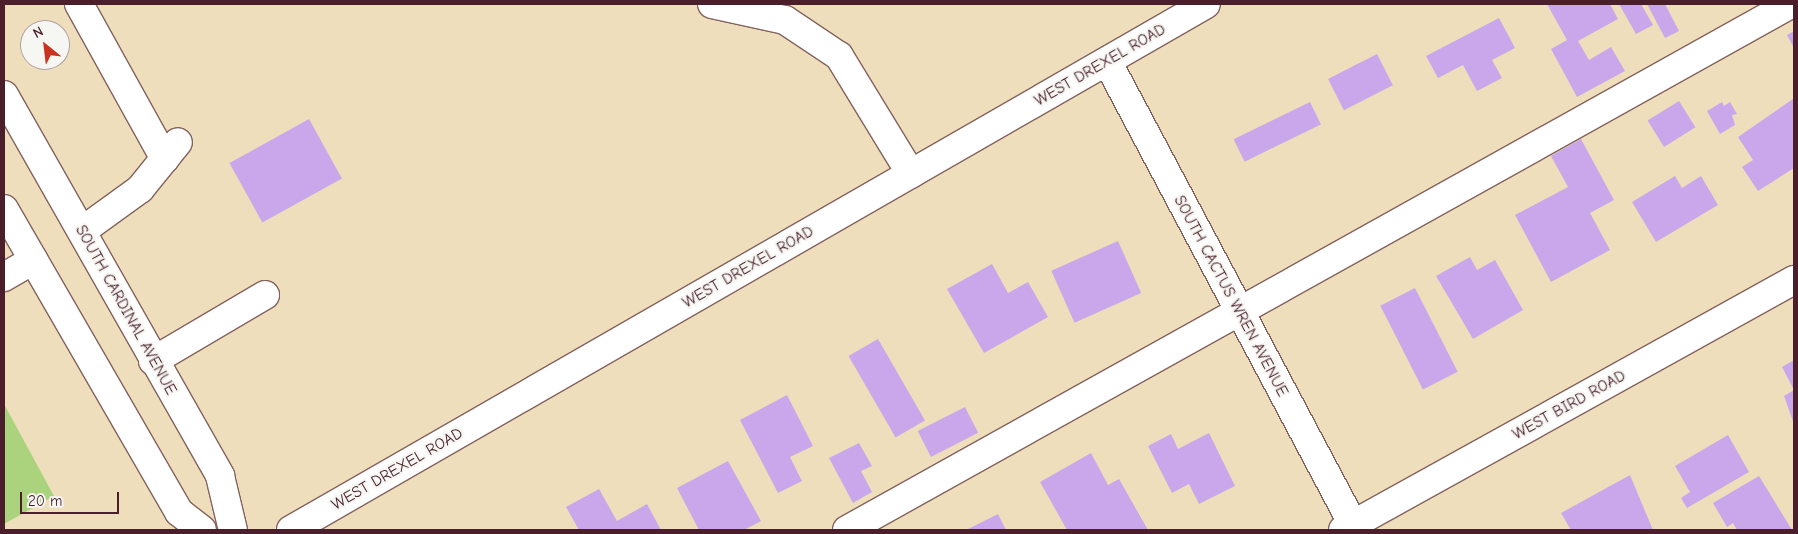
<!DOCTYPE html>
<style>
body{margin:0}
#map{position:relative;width:1798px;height:534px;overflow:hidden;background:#efdebc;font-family:"Comic Neue",sans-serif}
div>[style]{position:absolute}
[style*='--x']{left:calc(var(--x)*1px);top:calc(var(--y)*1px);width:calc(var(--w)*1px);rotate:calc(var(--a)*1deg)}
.green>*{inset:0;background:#abd37e}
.building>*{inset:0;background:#caa7ea;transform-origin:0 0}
.roads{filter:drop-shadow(1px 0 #84625e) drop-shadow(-1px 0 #84625e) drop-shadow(0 1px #84625e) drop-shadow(0 -1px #84625e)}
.minor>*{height:28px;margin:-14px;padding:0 14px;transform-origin:14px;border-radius:14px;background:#fff}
.major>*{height:28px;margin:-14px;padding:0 14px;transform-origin:14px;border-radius:14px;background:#fff}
span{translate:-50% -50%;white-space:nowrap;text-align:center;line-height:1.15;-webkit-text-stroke:4.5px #f6f6f2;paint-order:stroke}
.street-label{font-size:16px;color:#4a1f2b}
.frame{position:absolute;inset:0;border:5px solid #4a1f2b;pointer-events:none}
.north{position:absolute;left:20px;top:20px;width:50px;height:50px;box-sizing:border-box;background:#f6f6f2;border:1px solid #b1a0a2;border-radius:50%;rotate:331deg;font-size:14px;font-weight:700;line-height:20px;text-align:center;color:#4a1f2b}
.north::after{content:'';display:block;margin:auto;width:18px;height:22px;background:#c8321e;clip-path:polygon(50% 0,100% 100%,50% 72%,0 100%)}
.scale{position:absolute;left:20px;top:492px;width:99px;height:22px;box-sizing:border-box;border:2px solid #4a1f2b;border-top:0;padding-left:6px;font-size:15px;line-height:18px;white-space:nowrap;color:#4a1f2b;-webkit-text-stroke:4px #f6f6f2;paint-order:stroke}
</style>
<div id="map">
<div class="green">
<i style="clip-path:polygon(4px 404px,54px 496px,4px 524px)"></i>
</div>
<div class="building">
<i style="clip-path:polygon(1547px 4px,1610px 4px,1618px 19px,1578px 41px,1589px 60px,1611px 47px,1625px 71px,1577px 97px,1551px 49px,1567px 40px)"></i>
<i style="clip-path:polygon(1619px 4px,1641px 4px,1653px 25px,1636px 34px)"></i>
<i style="clip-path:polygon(1647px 4px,1665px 4px,1679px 31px,1665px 38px)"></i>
<i style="clip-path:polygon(1499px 18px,1515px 48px,1492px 60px,1502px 78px,1477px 91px,1463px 65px,1438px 78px,1426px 56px)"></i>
<i style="clip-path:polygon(1794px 31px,1794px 48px,1787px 35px)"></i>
<i style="left:1377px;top:54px;width:35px;height:55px;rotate:63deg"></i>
<i style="clip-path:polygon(1793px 99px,1794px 168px,1758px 191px,1742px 167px,1753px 160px,1738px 137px)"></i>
<i style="left:1679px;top:101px;width:31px;height:37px;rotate:58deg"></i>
<i style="left:1310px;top:102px;width:25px;height:85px;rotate:64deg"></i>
<i style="clip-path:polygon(1722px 102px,1724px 106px,1730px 102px,1737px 114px,1732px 115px,1735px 125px,1720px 134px,1707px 111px)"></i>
<i style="left:309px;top:119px;width:68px;height:91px;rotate:61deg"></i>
<i style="clip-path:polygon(1581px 139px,1614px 200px,1590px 213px,1610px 250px,1551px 282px,1515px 215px,1568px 187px,1551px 156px)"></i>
<i style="clip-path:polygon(1675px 176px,1682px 188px,1701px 176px,1718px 205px,1656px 242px,1632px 202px)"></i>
<i style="left:1118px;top:241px;width:57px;height:73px;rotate:66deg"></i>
<i style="clip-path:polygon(1470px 257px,1477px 270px,1495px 260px,1523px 310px,1473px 339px,1436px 276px)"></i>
<i style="clip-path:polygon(992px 264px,1008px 293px,1028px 282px,1048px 317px,984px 353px,947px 289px)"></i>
<i style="left:1415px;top:288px;width:94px;height:39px;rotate:63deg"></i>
<i style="left:878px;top:339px;width:94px;height:34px;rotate:60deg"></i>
<i style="clip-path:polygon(1794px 360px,1794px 424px,1784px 396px,1794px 390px,1782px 367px)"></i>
<i style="clip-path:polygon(787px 395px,813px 446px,790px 457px,802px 481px,778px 493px,740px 420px)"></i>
<i style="left:965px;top:407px;width:29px;height:53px;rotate:63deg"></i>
<i style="clip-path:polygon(1209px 433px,1235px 486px,1199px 504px,1189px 484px,1172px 493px,1148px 446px,1171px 434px,1178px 449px)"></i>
<i style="clip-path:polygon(1728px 435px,1749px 472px,1687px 508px,1681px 498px,1690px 492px,1675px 466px)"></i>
<i style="clip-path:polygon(859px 443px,872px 466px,861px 471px,872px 492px,853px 503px,829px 458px)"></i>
<i style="clip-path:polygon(1091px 453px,1108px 485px,1119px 479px,1148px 530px,1067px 530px,1040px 482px)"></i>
<i style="clip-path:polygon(728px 461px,761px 521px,744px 530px,699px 530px,677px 488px)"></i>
<i style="clip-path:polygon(1630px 475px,1653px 530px,1571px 530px,1561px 513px)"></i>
<i style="clip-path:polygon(1759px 476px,1792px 530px,1737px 530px,1733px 523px,1727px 527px,1713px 503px)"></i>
<i style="clip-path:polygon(599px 489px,617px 521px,647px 504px,661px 530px,579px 530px,566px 507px)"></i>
<i style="clip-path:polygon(998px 514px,1006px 530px,966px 530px)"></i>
</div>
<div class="roads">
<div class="minor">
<i style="--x:79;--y:4;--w:177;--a:61"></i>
<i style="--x:712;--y:4;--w:75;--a:12.4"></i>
<i style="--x:785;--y:20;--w:65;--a:33.7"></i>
<i style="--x:839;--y:56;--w:138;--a:58.6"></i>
<i style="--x:1107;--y:61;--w:531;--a:62.04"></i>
<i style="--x:82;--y:231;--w:72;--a:-35.9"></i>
<i style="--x:140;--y:189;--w:60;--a:-51"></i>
<i style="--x:4;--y:277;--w:34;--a:-30"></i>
<i style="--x:153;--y:361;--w:130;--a:-30.5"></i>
<i style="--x:291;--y:530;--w:1055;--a:-29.89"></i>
<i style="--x:847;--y:530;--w:1081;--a:-29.13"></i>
<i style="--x:1343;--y:530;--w:516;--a:-29"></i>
</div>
<div class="major">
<i style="--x:4;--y:95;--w:438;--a:60.4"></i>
<i style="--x:220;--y:476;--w:56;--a:76.5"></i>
<i style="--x:4;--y:209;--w:350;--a:60"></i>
<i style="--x:179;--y:512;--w:29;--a:38"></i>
</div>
</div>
<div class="street-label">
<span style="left:1100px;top:65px;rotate:-30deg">WEST DREXEL ROAD</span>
<span style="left:748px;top:267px;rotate:-30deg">WEST DREXEL ROAD</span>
<span style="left:1231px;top:296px;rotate:62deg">SOUTH CACTUS WREN AVENUE</span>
<span style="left:126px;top:310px;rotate:61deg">SOUTH CARDINAL AVENUE</span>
<span style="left:1569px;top:405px;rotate:-29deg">WEST BIRD ROAD</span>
<span style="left:397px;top:469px;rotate:-30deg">WEST DREXEL ROAD</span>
</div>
<div class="frame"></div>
<div class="north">N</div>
<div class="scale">20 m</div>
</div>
